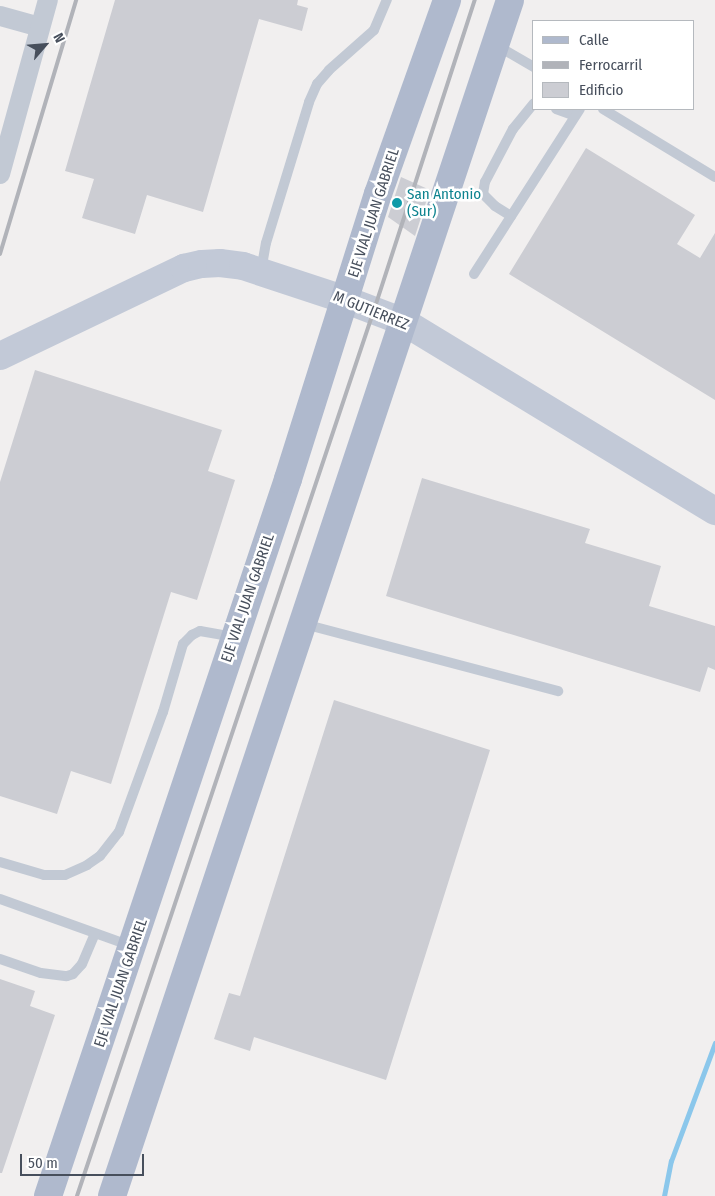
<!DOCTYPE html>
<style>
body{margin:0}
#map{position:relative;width:715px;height:1196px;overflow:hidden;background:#f1efef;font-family:"Fira Sans Condensed",sans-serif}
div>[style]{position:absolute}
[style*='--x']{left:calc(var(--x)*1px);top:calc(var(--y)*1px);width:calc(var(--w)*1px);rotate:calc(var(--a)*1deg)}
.stream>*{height:5px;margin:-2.5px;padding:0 2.5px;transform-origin:2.5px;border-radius:2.5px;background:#8bc7eb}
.building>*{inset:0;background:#cccdd3}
.lane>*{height:10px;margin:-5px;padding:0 5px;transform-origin:5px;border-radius:5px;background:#c2c9d4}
.street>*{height:20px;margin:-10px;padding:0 10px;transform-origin:10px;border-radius:10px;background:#c2c9d4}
.secondary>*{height:28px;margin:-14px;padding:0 14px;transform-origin:14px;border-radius:14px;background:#c2c9d7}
.primary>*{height:28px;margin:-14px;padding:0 14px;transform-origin:14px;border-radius:14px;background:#afb9cd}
.rail>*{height:4px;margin:-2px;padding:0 2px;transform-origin:2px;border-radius:2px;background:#b1b3b9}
.dots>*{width:14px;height:14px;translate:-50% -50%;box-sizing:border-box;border:2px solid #fff;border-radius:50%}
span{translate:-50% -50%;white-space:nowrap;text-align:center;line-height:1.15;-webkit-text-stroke:5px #fff;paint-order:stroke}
.culture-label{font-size:15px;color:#0d838f}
.left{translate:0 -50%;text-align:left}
.street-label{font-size:15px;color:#474f5c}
.legend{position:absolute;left:532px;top:20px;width:162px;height:90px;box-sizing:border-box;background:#fff;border:1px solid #b5b9be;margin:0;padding:6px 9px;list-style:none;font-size:15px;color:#474f5c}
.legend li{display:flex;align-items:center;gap:10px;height:25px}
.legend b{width:25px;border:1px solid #b5b9be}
.north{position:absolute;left:20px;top:20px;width:50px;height:50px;-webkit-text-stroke:4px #fff;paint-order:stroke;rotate:63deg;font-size:14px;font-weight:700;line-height:20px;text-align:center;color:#474f5c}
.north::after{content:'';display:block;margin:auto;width:18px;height:22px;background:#474f5c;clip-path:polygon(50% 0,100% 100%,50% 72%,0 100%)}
.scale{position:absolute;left:20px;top:1154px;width:124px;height:22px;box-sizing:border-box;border:2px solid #474f5c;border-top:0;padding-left:6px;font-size:15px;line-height:18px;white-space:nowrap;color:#474f5c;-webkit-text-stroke:4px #fff;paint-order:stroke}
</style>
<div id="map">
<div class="stream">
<i style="--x:664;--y:1196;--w:36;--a:-79"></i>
<i style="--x:671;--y:1161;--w:126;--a:-69.6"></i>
</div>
<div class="building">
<i style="clip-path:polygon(115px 0,298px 0,297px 5px,308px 8px,302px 31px,259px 19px,203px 212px,147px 195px,135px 234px,82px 218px,94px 179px,65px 171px)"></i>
<i style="clip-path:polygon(586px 148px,695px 215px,677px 244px,700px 258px,715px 233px,715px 400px,509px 274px)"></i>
<i style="clip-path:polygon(401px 177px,430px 190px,415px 236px,388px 217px)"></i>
<i style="clip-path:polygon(35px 370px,222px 430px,208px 471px,235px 480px,197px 600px,171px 592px,111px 784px,71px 771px,57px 814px,0 796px,0 482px)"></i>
<i style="clip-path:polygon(422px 478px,590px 529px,585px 543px,661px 566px,649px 606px,715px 626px,715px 670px,708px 667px,700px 692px,386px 596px)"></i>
<i style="clip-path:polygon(334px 700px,490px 750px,386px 1080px,254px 1037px,250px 1051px,214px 1039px,229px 993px,240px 996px)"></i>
<i style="clip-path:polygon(0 979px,35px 991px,30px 1006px,55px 1015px,2px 1173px,0 1173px)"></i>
</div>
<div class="lane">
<i style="--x:496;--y:45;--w:44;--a:30.1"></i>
<i style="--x:556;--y:109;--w:20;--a:20"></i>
<i style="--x:603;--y:109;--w:131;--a:31.3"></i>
<i style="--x:511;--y:216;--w:19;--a:-148"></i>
<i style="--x:495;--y:206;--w:17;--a:-135"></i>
<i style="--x:483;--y:194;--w:12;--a:-81"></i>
<i style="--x:485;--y:182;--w:60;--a:-62.2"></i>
<i style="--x:513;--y:129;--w:33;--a:-51"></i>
<i style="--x:261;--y:271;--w:28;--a:-80"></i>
<i style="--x:266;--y:243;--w:147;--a:-73"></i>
<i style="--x:309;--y:102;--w:20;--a:-66"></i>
<i style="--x:317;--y:84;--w:18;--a:-49"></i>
<i style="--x:329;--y:70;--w:60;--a:-41.6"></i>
<i style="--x:374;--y:30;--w:33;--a:-67"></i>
<i style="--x:474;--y:274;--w:196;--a:-57.3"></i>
<i style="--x:304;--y:624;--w:263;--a:14.8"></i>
<i style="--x:0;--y:862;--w:46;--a:16.5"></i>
<i style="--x:44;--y:875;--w:21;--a:0"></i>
<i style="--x:65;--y:875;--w:24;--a:-24"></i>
<i style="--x:87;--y:865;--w:16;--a:-35"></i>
<i style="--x:100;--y:856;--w:31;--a:-52"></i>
<i style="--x:119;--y:832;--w:128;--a:-69.9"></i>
<i style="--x:163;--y:712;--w:71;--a:-73.6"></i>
<i style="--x:183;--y:644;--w:13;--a:-45"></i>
<i style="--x:192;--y:635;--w:9;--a:-27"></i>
<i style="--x:200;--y:631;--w:34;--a:10"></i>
<i style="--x:0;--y:899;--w:139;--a:19.7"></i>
<i style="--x:0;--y:959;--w:43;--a:18.9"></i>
<i style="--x:41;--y:973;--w:26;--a:7"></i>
<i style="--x:67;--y:976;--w:6;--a:-18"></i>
<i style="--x:73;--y:974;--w:13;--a:-48"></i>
<i style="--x:82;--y:964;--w:33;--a:-67"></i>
</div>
<div class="street">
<i style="--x:0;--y:16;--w:41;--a:15.4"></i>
<i style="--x:0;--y:174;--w:180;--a:-74.6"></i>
</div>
<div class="secondary">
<i style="--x:0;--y:356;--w:204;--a:-25.6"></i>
<i style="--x:184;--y:268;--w:18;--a:-13"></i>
<i style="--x:202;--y:264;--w:18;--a:-3"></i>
<i style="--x:220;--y:263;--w:23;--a:7"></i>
<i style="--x:243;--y:266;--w:108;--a:18.3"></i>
<i style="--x:346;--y:300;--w:62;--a:20.8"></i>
<i style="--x:404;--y:322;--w:364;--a:31.3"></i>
</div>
<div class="primary">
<i style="--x:48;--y:1196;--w:756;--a:-71.49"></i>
<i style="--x:288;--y:479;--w:299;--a:-72.5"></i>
<i style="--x:378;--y:194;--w:206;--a:-70.4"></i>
<i style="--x:112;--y:1196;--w:1260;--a:-71.59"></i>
</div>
<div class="rail">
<i style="--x:0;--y:254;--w:265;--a:-73.3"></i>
<i style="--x:77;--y:1196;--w:934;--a:-71.47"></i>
<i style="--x:374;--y:310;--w:326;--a:-72"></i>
</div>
<div class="dots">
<i style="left:397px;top:203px;background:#0f9aa8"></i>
</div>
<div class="culture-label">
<span class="left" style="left:407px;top:203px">San Antonio<br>(Sur)</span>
</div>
<div class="street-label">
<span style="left:374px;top:213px;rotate:-72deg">EJE VIAL JUAN GABRIEL</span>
<span style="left:371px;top:311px;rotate:22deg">M GUTIERREZ</span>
<span style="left:248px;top:598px;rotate:-71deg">EJE VIAL JUAN GABRIEL</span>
<span style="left:121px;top:983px;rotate:-71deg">EJE VIAL JUAN GABRIEL</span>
</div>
<ul class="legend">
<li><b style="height:6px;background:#afb9cd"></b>Calle</li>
<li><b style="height:6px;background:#b1b3b9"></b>Ferrocarril</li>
<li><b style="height:14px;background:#cccdd3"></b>Edificio</li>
</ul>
<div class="north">N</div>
<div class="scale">50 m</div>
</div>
